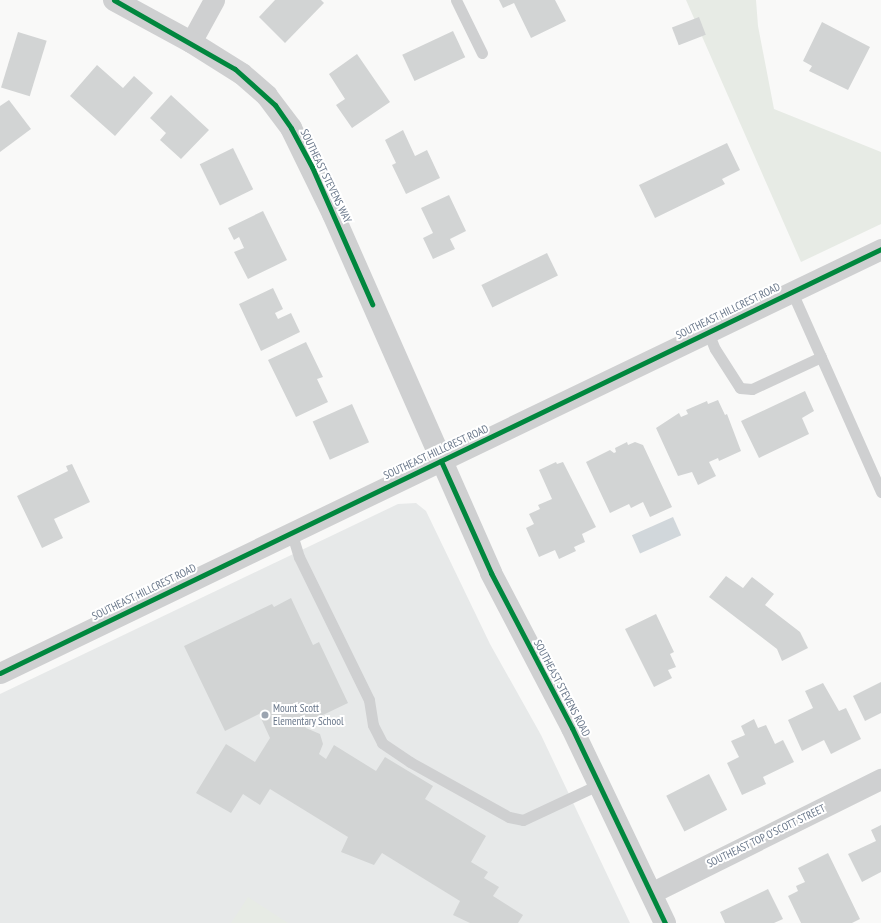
<!DOCTYPE html>
<style>
body{margin:0}
#map{position:relative;width:881px;height:923px;overflow:hidden;background:#f9f9f8;font-family:"PT Sans Narrow",sans-serif}
div>[style]{position:absolute}
[style*='--x']{left:calc(var(--x)*1px);top:calc(var(--y)*1px);width:calc(var(--w)*1px);rotate:calc(var(--a)*1deg)}
.built>*{inset:0;background:#e7e9e9}
.green>*{inset:0;background:#e7ebe5}
.water>*{inset:0;background:#d1d7db;transform-origin:0 0}
.building>*{inset:0;background:#d2d4d4;transform-origin:0 0}
.service>*{height:11px;margin:-5.5px;padding:0 5.5px;transform-origin:5.5px;border-radius:5.5px;background:#cfd0d1}
.minor>*{height:21px;margin:-10.5px;padding:0 10.5px;transform-origin:10.5px;border-radius:10.5px;background:#cfd0d1}
.tertiary>*{height:22px;margin:-11px;padding:0 11px;transform-origin:11px;border-radius:11px;background:#cfd0d1}
.cycleway>*{height:5px;margin:-2.5px;padding:0 2.5px;transform-origin:2.5px;border-radius:2.5px;background:#00873e}
.dots>*{width:11px;height:11px;translate:-50% -50%;box-sizing:border-box;border:2px solid #fff;border-radius:50%}
span{translate:-50% -50%;white-space:nowrap;text-align:center;line-height:1.15;-webkit-text-stroke:4px #fff;paint-order:stroke}
.street-label{font-size:11px;color:#687689}
.poi-label{font-size:11px;color:#687689}
.left{translate:0 -50%;text-align:left}
</style>
<div id="map">
<div class="built">
<i style="clip-path:polygon(416px 503px,426px 511px,490px 644px,541px 735px,630px 923px,0 923px,0 694px,398px 504px)"></i>
</div>
<div class="green">
<i style="clip-path:polygon(686px 0,756px 0,758px 26px,774px 109px,881px 152px,881px 224px,801px 262px)"></i>
<i style="clip-path:polygon(248px 897px,288px 923px,231px 923px)"></i>
</div>
<div class="water">
<i style="left:673px;top:517px;width:20px;height:45px;rotate:66deg"></i>
</div>
<div class="building">
<i style="clip-path:polygon(275px 0,321px 0,324px 3px,285px 43px,259px 17px)"></i>
<i style="clip-path:polygon(499px 0,555px 0,566px 21px,531px 38px,514px 3px,503px 8px)"></i>
<i style="left:699px;top:17px;width:19px;height:29px;rotate:69deg"></i>
<i style="clip-path:polygon(822px 22px,870px 47px,848px 90px,809px 71px,812px 66px,803px 61px)"></i>
<i style="left:453px;top:31px;width:29px;height:56px;rotate:65deg"></i>
<i style="left:18px;top:32px;width:30px;height:58px;rotate:17deg"></i>
<i style="clip-path:polygon(357px 54px,390px 102px,352px 128px,336px 105px,345px 99px,329px 74px)"></i>
<i style="clip-path:polygon(97px 65px,123px 88px,134px 76px,153px 93px,115px 136px,70px 96px)"></i>
<i style="clip-path:polygon(171px 95px,209px 130px,181px 159px,160px 140px,166px 133px,150px 118px)"></i>
<i style="clip-path:polygon(9px 100px,31px 129px,0 152px,0 106px)"></i>
<i style="clip-path:polygon(403px 130px,415px 156px,427px 150px,440px 178px,406px 194px,392px 165px,396px 163px,385px 140px)"></i>
<i style="clip-path:polygon(727px 143px,740px 170px,722px 179px,725px 184px,655px 218px,639px 185px)"></i>
<i style="left:233px;top:148px;width:46px;height:37px;rotate:64deg"></i>
<i style="clip-path:polygon(449px 195px,466px 231px,450px 239px,455px 249px,433px 259px,423px 238px,433px 233px,421px 208px)"></i>
<i style="clip-path:polygon(263px 211px,287px 260px,248px 279px,234px 252px,244px 248px,239px 237px,234px 240px,228px 228px)"></i>
<i style="left:547px;top:253px;width:25px;height:73px;rotate:64deg"></i>
<i style="clip-path:polygon(273px 288px,283px 309px,275px 313px,278px 319px,291px 313px,300px 332px,261px 351px,239px 304px)"></i>
<i style="clip-path:polygon(306px 342px,323px 377px,317px 379px,328px 402px,296px 417px,268px 360px)"></i>
<i style="clip-path:polygon(805px 391px,814px 411px,802px 418px,809px 434px,759px 458px,741px 421px)"></i>
<i style="clip-path:polygon(718px 400px,725px 415px,727px 414px,741px 451px,719px 461px,718px 458px,709px 462px,716px 476px,698px 485px,692px 472px,678px 476px,656px 428px,679px 413px,681px 417px,688px 414px,686px 410px,707px 401px,708px 404px)"></i>
<i style="left:352px;top:404px;width:42px;height:43px;rotate:66deg"></i>
<i style="clip-path:polygon(627px 442px,628px 445px,635px 442px,643px 445px,672px 507px,650px 517px,643px 502px,631px 508px,629px 504px,610px 513px,586px 462px,610px 450px,614px 453px,616px 452px,615px 448px)"></i>
<i style="clip-path:polygon(556px 462px,557px 464px,563px 462px,596px 527px,582px 534px,585px 542px,574px 547px,576px 551px,559px 559px,555px 550px,539px 557px,526px 528px,534px 524px,529px 514px,540px 509px,538px 505px,552px 499px,539px 470px)"></i>
<i style="clip-path:polygon(72px 464px,90px 502px,54px 519px,63px 538px,42px 548px,17px 496px,68px 471px,66px 466px)"></i>
<i style="clip-path:polygon(726px 576px,743px 588px,752px 577px,774px 594px,765px 605px,800px 632px,808px 648px,782px 661px,777px 649px,709px 597px)"></i>
<i style="clip-path:polygon(291px 598px,313px 645px,319px 642px,348px 703px,304px 724px,306px 728px,320px 734px,323px 744px,319px 754px,326px 759px,334px 745px,376px 771px,385px 757px,433px 786px,425px 799px,486px 836px,471px 862px,488px 872px,484px 878px,499px 887px,493px 896px,523px 915px,518px 923px,470px 923px,453px 915px,460px 901px,382px 853px,374px 865px,341px 852px,348px 837px,270px 789px,260px 805px,243px 794px,231px 813px,196px 793px,226px 744px,255px 762px,270px 738px,259px 714px,225px 731px,184px 646px,272px 604px,274px 607px)"></i>
<i style="clip-path:polygon(656px 614px,674px 652px,670px 654px,676px 667px,668px 670px,672px 678px,654px 687px,625px 629px)"></i>
<i style="clip-path:polygon(881px 682px,881px 713px,865px 721px,853px 696px)"></i>
<i style="clip-path:polygon(823px 683px,839px 711px,846px 708px,861px 739px,831px 754px,824px 740px,802px 751px,788px 720px,813px 708px,805px 691px)"></i>
<i style="clip-path:polygon(754px 719px,758px 728px,766px 725px,775px 744px,783px 740px,794px 762px,763px 777px,766px 784px,742px 795px,727px 763px,739px 757px,731px 741px,745px 735px,741px 726px)"></i>
<i style="left:709px;top:774px;width:40px;height:48px;rotate:63deg"></i>
<i style="clip-path:polygon(881px 825px,881px 872px,862px 882px,848px 854px,876px 841px,871px 830px)"></i>
<i style="clip-path:polygon(828px 853px,860px 919px,852px 923px,801px 923px,788px 896px,798px 891px,796px 886px,805px 882px,798px 868px)"></i>
<i style="clip-path:polygon(768px 889px,783px 919px,774px 923px,725px 923px,720px 912px)"></i>
</div>
<div class="service">
<i style="--x:456;--y:0;--w:59;--a:63.9"></i>
<i style="--x:792;--y:292;--w:219;--a:66"></i>
<i style="--x:708;--y:332;--w:18;--a:68"></i>
<i style="--x:715;--y:349;--w:46;--a:57.3"></i>
<i style="--x:740;--y:388;--w:12;--a:5"></i>
<i style="--x:752;--y:389;--w:76;--a:-24.9"></i>
<i style="--x:291;--y:531;--w:27;--a:73"></i>
<i style="--x:299;--y:557;--w:159;--a:63.9"></i>
<i style="--x:369;--y:700;--w:25;--a:81"></i>
<i style="--x:373;--y:725;--w:20;--a:63"></i>
<i style="--x:382;--y:743;--w:34;--a:34"></i>
<i style="--x:410;--y:762;--w:113;--a:29.1"></i>
<i style="--x:509;--y:817;--w:14;--a:12"></i>
<i style="--x:523;--y:820;--w:85;--a:-25.1"></i>
</div>
<div class="minor">
<i style="--x:191;--y:42;--w:48;--a:-61.3"></i>
<i style="--x:0;--y:673;--w:978;--a:-25.7"></i>
<i style="--x:651;--y:893;--w:257;--a:-26.4"></i>
</div>
<div class="tertiary">
<i style="--x:114;--y:0;--w:88;--a:28.6"></i>
<i style="--x:191;--y:42;--w:60;--a:32.1"></i>
<i style="--x:242;--y:74;--w:33;--a:41"></i>
<i style="--x:267;--y:96;--w:40;--a:53"></i>
<i style="--x:291;--y:128;--w:96;--a:64"></i>
<i style="--x:333;--y:214;--w:392;--a:66.2"></i>
<i style="--x:491;--y:573;--w:175;--a:62.4"></i>
<i style="--x:572;--y:728;--w:216;--a:64.5"></i>
</div>
<div class="cycleway">
<i style="--x:114;--y:0;--w:139;--a:29.7"></i>
<i style="--x:235;--y:69;--w:54;--a:42"></i>
<i style="--x:275;--y:105;--w:28;--a:55"></i>
<i style="--x:291;--y:128;--w:44;--a:61.7"></i>
<i style="--x:312;--y:167;--w:150;--a:66.3"></i>
<i style="--x:441;--y:461;--w:123;--a:65.9"></i>
<i style="--x:491;--y:573;--w:175;--a:62.4"></i>
<i style="--x:572;--y:728;--w:216;--a:64.5"></i>
<i style="--x:0;--y:673;--w:978;--a:-25.7"></i>
</div>
<div class="dots">
<i style="left:265px;top:715px;background:#9ba4b0"></i>
</div>
<div class="street-label">
<span style="left:326px;top:176px;rotate:64deg">SOUTHEAST STEVENS WAY</span>
<span style="left:728px;top:311px;rotate:-26deg">SOUTHEAST HILLCREST ROAD</span>
<span style="left:436px;top:452px;rotate:-25deg">SOUTHEAST HILLCREST ROAD</span>
<span style="left:144px;top:592px;rotate:-26deg">SOUTHEAST HILLCREST ROAD</span>
<span style="left:562px;top:688px;rotate:62deg">SOUTHEAST STEVENS ROAD</span>
<span style="left:766px;top:836px;rotate:-26deg">SOUTHEAST TOP O'SCOTT STREET</span>
</div>
<div class="poi-label">
<span class="left" style="left:273px;top:715px">Mount Scott<br>Elementary School</span>
</div>
</div>
